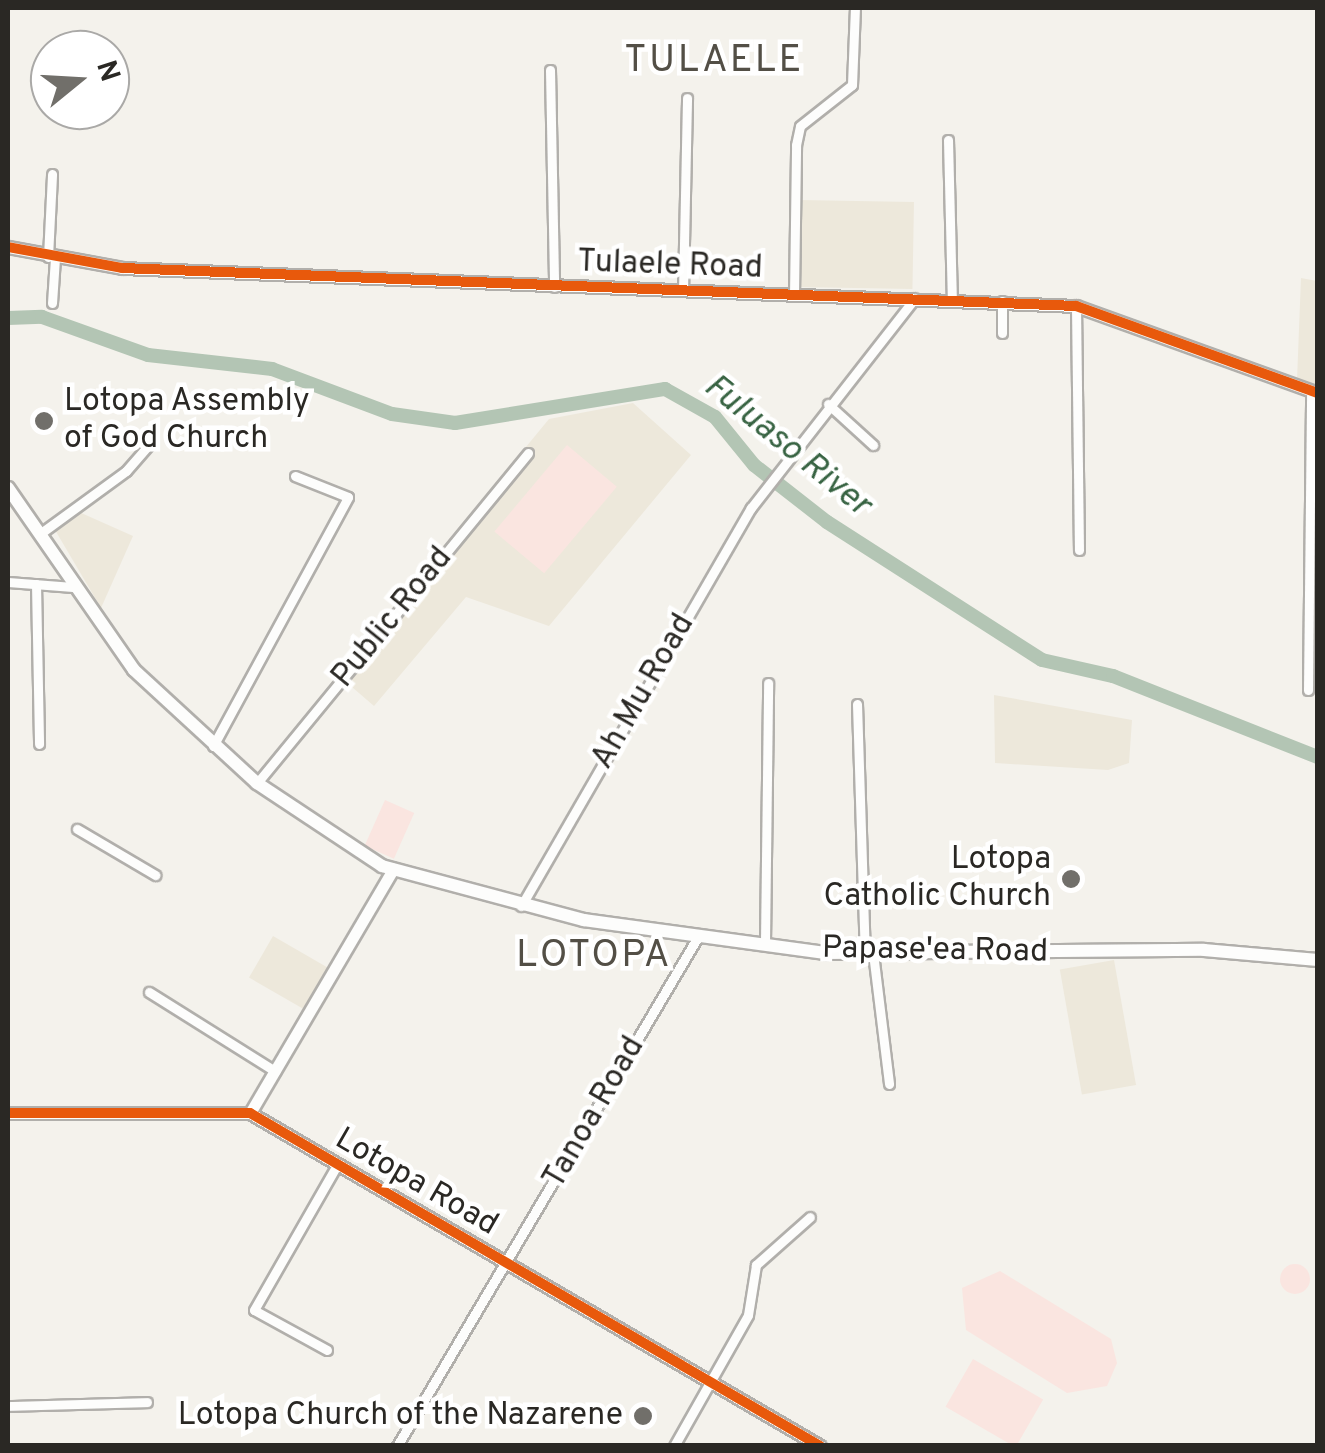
<!DOCTYPE html>
<style>
body{margin:0}
#map{position:relative;width:1325px;height:1453px;overflow:hidden;background:#f4f2ec;font-family:Overpass,sans-serif}
div>[style]{position:absolute}
[style*='--x']{left:calc(var(--x)*1px);top:calc(var(--y)*1px);width:calc(var(--w)*1px);rotate:calc(var(--a)*1deg)}
.built>*{inset:0;background:#ede8db;transform-origin:0 0}
.green>*{inset:0;background:#fae5e0;transform-origin:0 0}
.round{border-radius:50%}
.river>*{height:14px;margin:-7px;padding:0 7px;transform-origin:7px;border-radius:7px;background:#b3c5b4}
.roads{filter:drop-shadow(2px 0 #b1afab) drop-shadow(-2px 0 #b1afab) drop-shadow(0 2px #b1afab) drop-shadow(0 -2px #b1afab)}
.minor>*{height:9px;margin:-4.5px;padding:0 4.5px;transform-origin:4.5px;border-radius:4.5px;background:#fdfdfc}
.tertiary>*{height:11px;margin:-5.5px;padding:0 5.5px;transform-origin:5.5px;border-radius:5.5px;background:#fdfdfc}
.secondary>*{height:12px;margin:-6px;padding:0 6px;transform-origin:6px;border-radius:6px;background:#fdfdfc}
.cycleway>*{height:10px;margin:-5px;padding:0 5px;transform-origin:5px;border-radius:5px;background:#e8590c}
.dots>*{width:28px;height:28px;translate:-50% -50%;box-sizing:border-box;border:5px solid #fff;border-radius:50%}
span{translate:-50% -50%;white-space:nowrap;text-align:center;line-height:1.15;-webkit-text-stroke:9px #fff;paint-order:stroke}
.street-label{font-size:32px;color:#2a2824}
.poi-label{font-size:32px;color:#2a2824}
.left{translate:0 -50%;text-align:left}
.right{translate:-100% -50%;text-align:right}
.water-label{font-size:35px;color:#376342;font-style:italic}
.quarter-label{font-size:38px;color:#534f46;letter-spacing:2.5px}
.frame{position:absolute;inset:0;border:10px solid #2a2824;pointer-events:none}
.north{position:absolute;left:30px;top:30px;width:100px;height:100px;box-sizing:border-box;background:#fff;border:2px solid #aaa9a7;border-radius:50%;rotate:72deg;font-size:28px;font-weight:700;line-height:40px;text-align:center;color:#2a2824}
.north::after{content:'';display:block;margin:auto;width:35px;height:45px;background:#716f6a;clip-path:polygon(50% 0,100% 100%,50% 72%,0 100%)}
</style>
<div id="map">
<div class="built">
<i style="left:799px;top:200px;width:115px;height:87px;rotate:1deg"></i>
<i style="clip-path:polygon(1301px 278px,1317px 281px,1317px 385px,1297px 380px)"></i>
<i style="clip-path:polygon(633px 403px,691px 455px,549px 626px,466px 597px,374px 706px,338px 675px,549px 419px)"></i>
<i style="clip-path:polygon(79px 512px,133px 536px,101px 608px,55px 530px)"></i>
<i style="clip-path:polygon(994px 695px,1132px 720px,1129px 763px,1108px 770px,995px 763px)"></i>
<i style="left:273px;top:936px;width:64px;height:48px;rotate:30deg"></i>
<i style="left:1114px;top:960px;width:127px;height:55px;rotate:80deg"></i>
</div>
<div class="green">
<i style="left:567px;top:445px;width:65px;height:113px;rotate:40deg"></i>
<i style="left:385px;top:800px;width:32px;height:50px;rotate:24deg"></i>
<i class="round" style="left:1280px;top:1264px;width:30px;height:30px"></i>
<i style="clip-path:polygon(1000px 1271px,1111px 1339px,1117px 1363px,1107px 1386px,1067px 1393px,966px 1330px,962px 1288px)"></i>
<i style="left:973px;top:1359px;width:81px;height:55px;rotate:30deg"></i>
</div>
<div class="river">
<i style="--x:8;--y:318;--w:34;--a:-2"></i>
<i style="--x:42;--y:317;--w:113;--a:19.7"></i>
<i style="--x:148;--y:355;--w:125;--a:6.4"></i>
<i style="--x:272;--y:369;--w:128;--a:20.6"></i>
<i style="--x:392;--y:414;--w:64;--a:8.1"></i>
<i style="--x:455;--y:423;--w:213;--a:-9.2"></i>
<i style="--x:665;--y:389;--w:57;--a:29.2"></i>
<i style="--x:715;--y:417;--w:62;--a:50.9"></i>
<i style="--x:754;--y:465;--w:93;--a:38"></i>
<i style="--x:827;--y:522;--w:255;--a:32.7"></i>
<i style="--x:1042;--y:660;--w:73;--a:12.7"></i>
<i style="--x:1113;--y:676;--w:220;--a:21.6"></i>
</div>
<div class="roads">
<div class="minor">
<i style="--x:550;--y:70;--w:217;--a:88.9"></i>
<i style="--x:948;--y:140;--w:159;--a:88.6"></i>
<i style="--x:48;--y:257;--w:83;--a:-87.2"></i>
<i style="--x:683;--y:291;--w:193;--a:-88.8"></i>
<i style="--x:794;--y:295;--w:150;--a:-89.2"></i>
<i style="--x:796;--y:145;--w:19;--a:-78"></i>
<i style="--x:800;--y:126;--w:66;--a:-38.3"></i>
<i style="--x:852;--y:85;--w:77;--a:-87.8"></i>
<i style="--x:1002;--y:301;--w:32;--a:90"></i>
<i style="--x:52;--y:303;--w:45;--a:-86.2"></i>
<i style="--x:1076;--y:306;--w:244;--a:89.3"></i>
<i style="--x:828;--y:404;--w:61;--a:42.3"></i>
<i style="--x:41;--y:533;--w:105;--a:-36.1"></i>
<i style="--x:126;--y:471;--w:41;--a:-48.9"></i>
<i style="--x:8;--y:582;--w:65;--a:4.4"></i>
<i style="--x:36;--y:584;--w:160;--a:88.9"></i>
<i style="--x:1308;--y:690;--w:298;--a:-89.4"></i>
<i style="--x:857;--y:704;--w:248;--a:88.2"></i>
<i style="--x:213;--y:746;--w:283;--a:-61.5"></i>
<i style="--x:348;--y:497;--w:57;--a:-158.4"></i>
<i style="--x:257;--y:783;--w:427;--a:-50.6"></i>
<i style="--x:77;--y:829;--w:91;--a:30.5"></i>
<i style="--x:521;--y:906;--w:460;--a:-60"></i>
<i style="--x:751;--y:508;--w:266;--a:-52"></i>
<i style="--x:765;--y:942;--w:259;--a:-89.3"></i>
<i style="--x:873;--y:953;--w:132;--a:83"></i>
<i style="--x:149;--y:992;--w:149;--a:32.1"></i>
<i style="--x:327;--y:1350;--w:83;--a:-151.3"></i>
<i style="--x:254;--y:1310;--w:165;--a:-60.2"></i>
<i style="--x:8;--y:1406;--w:139;--a:-1.6"></i>
<i style="--x:397;--y:1446;--w:594;--a:-59.42"></i>
<i style="--x:674;--y:1446;--w:150;--a:-60.5"></i>
<i style="--x:748;--y:1315;--w:51;--a:-80.9"></i>
<i style="--x:756;--y:1265;--w:72;--a:-41.6"></i>
</div>
<div class="tertiary">
<i style="--x:8;--y:247;--w:116;--a:10.4"></i>
<i style="--x:122;--y:268;--w:955;--a:2.28"></i>
<i style="--x:1076;--y:306;--w:257;--a:19.8"></i>
<i style="--x:8;--y:1113;--w:242;--a:0"></i>
<i style="--x:250;--y:1113;--w:660;--a:30.29"></i>
<i style="--x:250;--y:1113;--w:283;--a:-59.6"></i>
</div>
<div class="secondary">
<i style="--x:8;--y:488;--w:221;--a:55.3"></i>
<i style="--x:134;--y:670;--w:167;--a:42.6"></i>
<i style="--x:257;--y:783;--w:150;--a:33.6"></i>
<i style="--x:382;--y:866;--w:209;--a:15"></i>
<i style="--x:584;--y:920;--w:243;--a:7.8"></i>
<i style="--x:825;--y:953;--w:379;--a:-0.5"></i>
<i style="--x:1204;--y:950;--w:114;--a:5"></i>
</div>
</div>
<div class="cycleway">
<i style="--x:8;--y:247;--w:116;--a:10.4"></i>
<i style="--x:122;--y:268;--w:955;--a:2.28"></i>
<i style="--x:1076;--y:306;--w:257;--a:19.8"></i>
<i style="--x:8;--y:1113;--w:242;--a:0"></i>
<i style="--x:250;--y:1113;--w:660;--a:30.29"></i>
</div>
<div class="dots">
<i style="left:44px;top:421px;background:#716f6a"></i>
<i style="left:1071px;top:879px;background:#716f6a"></i>
<i style="left:643px;top:1416px;background:#716f6a"></i>
</div>
<div class="street-label">
<span style="left:670px;top:266px;rotate:2deg">Tulaele Road</span>
<span style="left:393px;top:618px;rotate:-51deg">Public Road</span>
<span style="left:644px;top:692px;rotate:-60deg">Ah Mu Road</span>
<span style="left:935px;top:951px;rotate:1deg">Papase'ea Road</span>
<span style="left:595px;top:1113px;rotate:-60deg">Tanoa Road</span>
<span style="left:416px;top:1183px;rotate:30deg">Lotopa Road</span>
</div>
<div class="poi-label">
<span class="left" style="left:64px;top:421px">Lotopa Assembly<br>of God Church</span>
<span class="right" style="left:1051px;top:879px">Lotopa<br>Catholic Church</span>
<span class="right" style="left:623px;top:1416px">Lotopa Church of the Nazarene</span>
</div>
<div class="water-label">
<span style="left:787px;top:446px;rotate:39deg">Fuluaso River</span>
</div>
<div class="quarter-label">
<span style="left:714px;top:62px">TULAELE</span>
<span style="left:594px;top:957px">LOTOPA</span>
</div>
<div class="frame"></div>
<div class="north">N</div>
</div>
